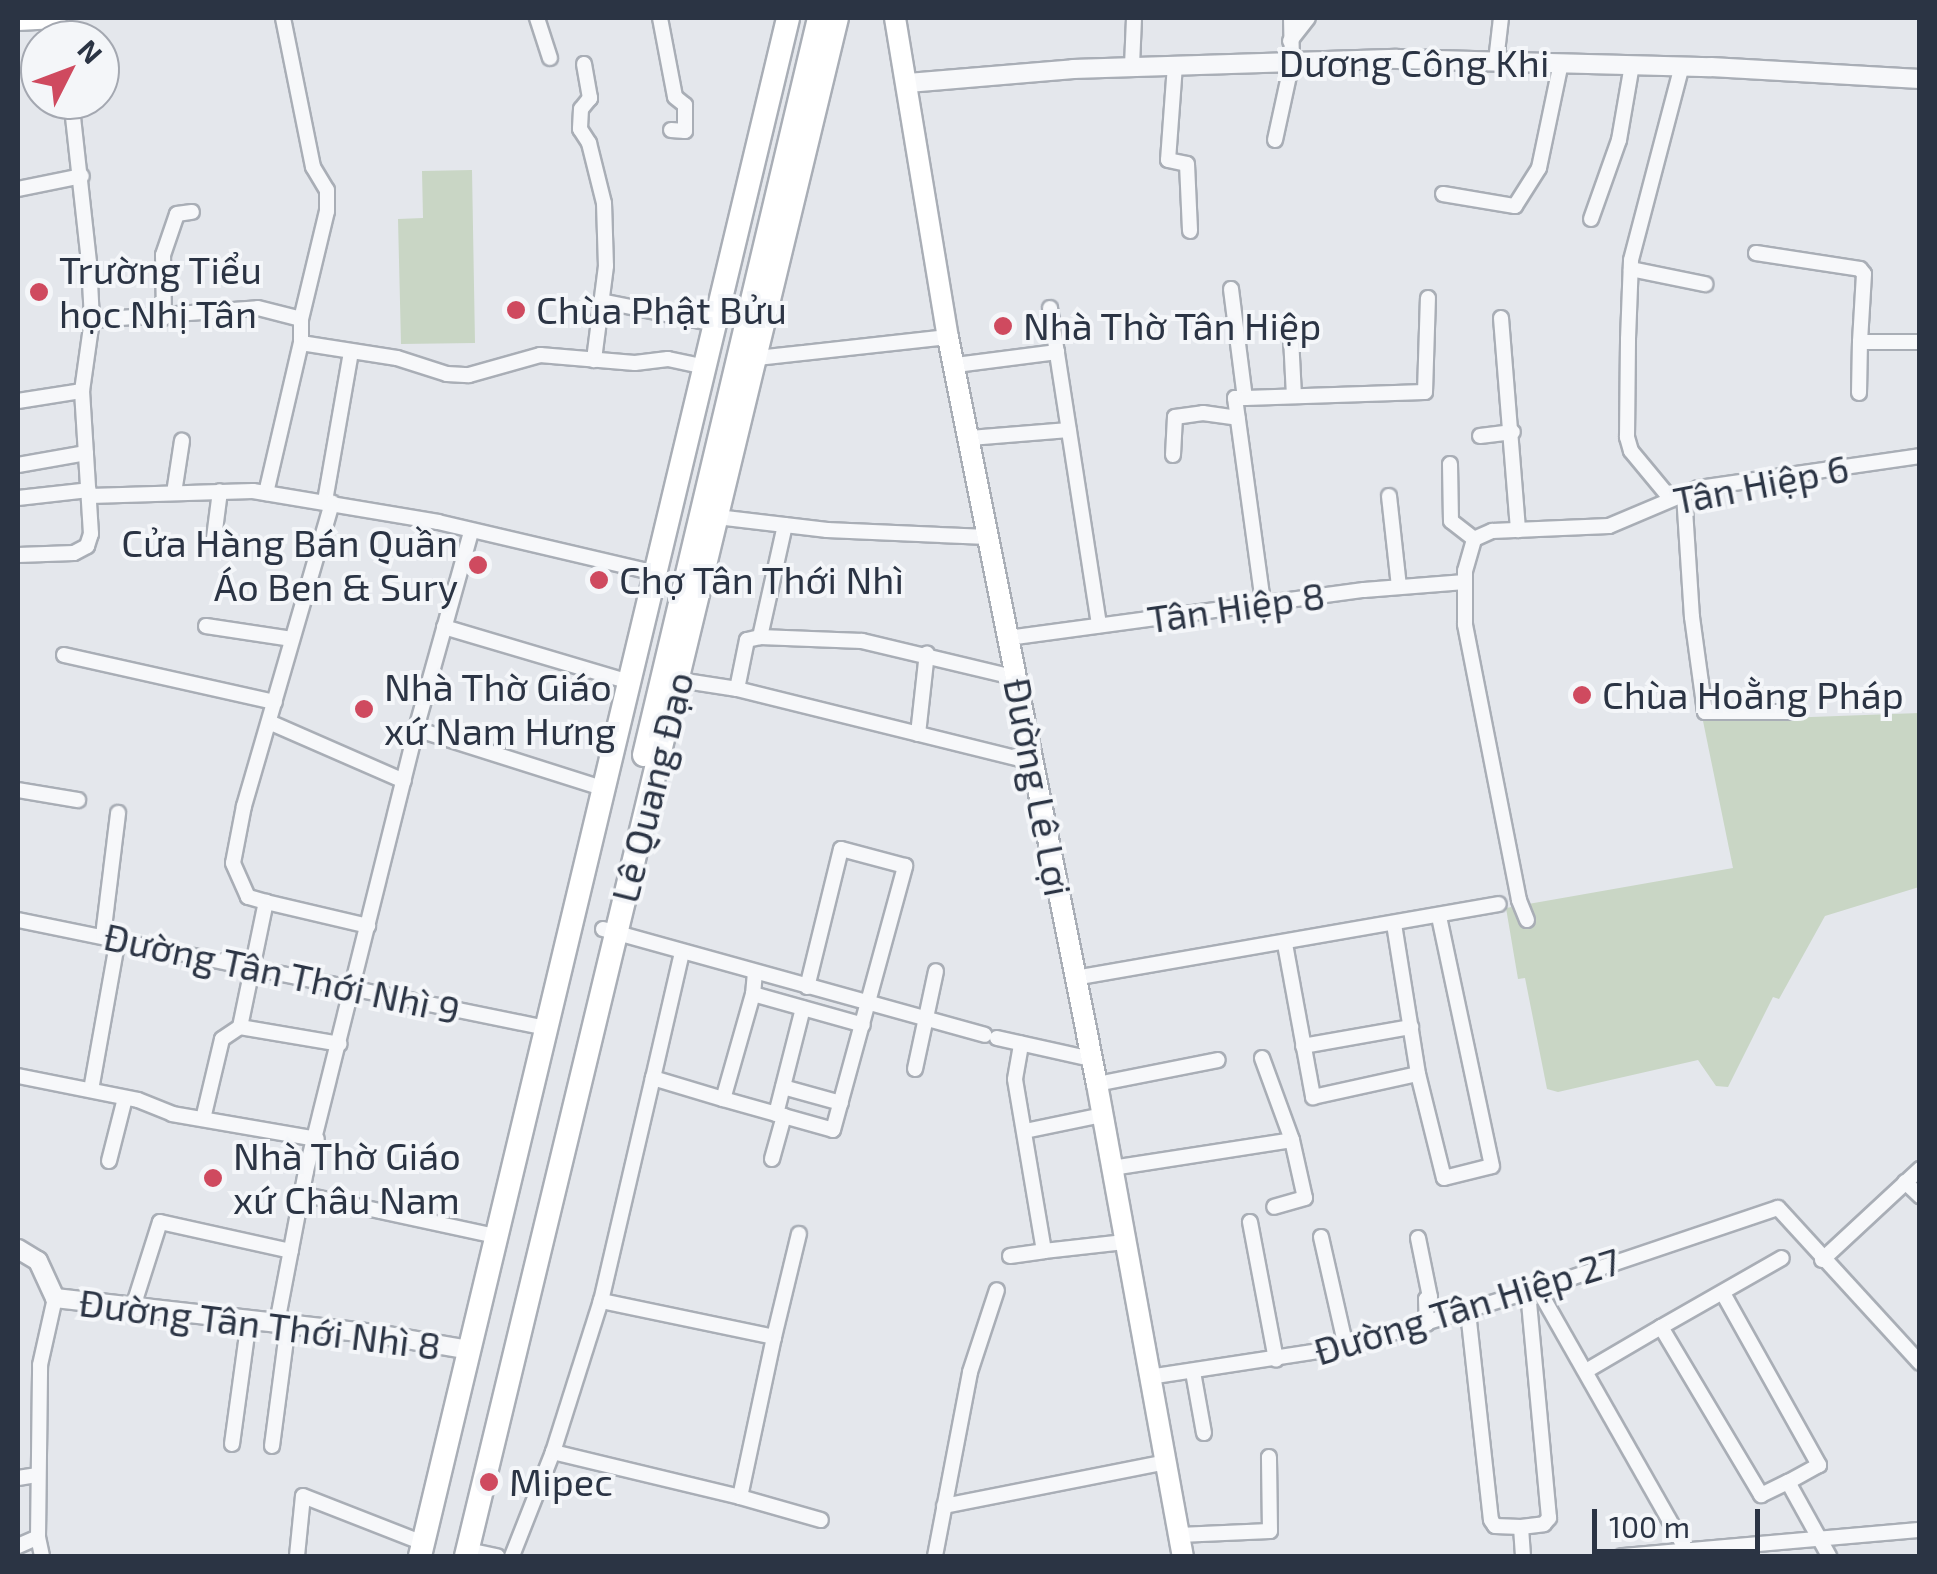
<!DOCTYPE html>
<meta charset="utf-8">
<style>
body{margin:0}
#map{position:relative;width:1937px;height:1574px;overflow:hidden;background:#e4e7ec;font-family:"Exo 2",sans-serif}
div>[style]{position:absolute}
[style*='--x']{left:calc(var(--x)*1px);top:calc(var(--y)*1px);width:calc(var(--w)*1px);rotate:calc(var(--a)*1deg)}
.green>*{inset:0;background:#c9d6c5}
.roads{filter:drop-shadow(2px 0 #a9aeb6) drop-shadow(-2px 0 #a9aeb6) drop-shadow(0 2px #a9aeb6) drop-shadow(0 -2px #a9aeb6)}
.minor>*{height:14px;margin:-7px;padding:0 7px;transform-origin:7px;border-radius:7px;background:#f7f8fa}
.tertiary>*{height:18px;margin:-9px;padding:0 9px;transform-origin:9px;border-radius:9px;background:#f7f8fa}
.secondary>*{height:20px;margin:-10px;padding:0 10px;transform-origin:10px;border-radius:10px;background:#fff}
.primary>*{height:20px;margin:-10px;padding:0 10px;transform-origin:10px;border-radius:10px;background:#fff}
.trunk>*{height:22px;margin:-11px;padding:0 11px;transform-origin:11px;border-radius:11px;background:#fff}
.dots>*{width:28px;height:28px;translate:-50% -50%;box-sizing:border-box;border:5px solid #f4f6f9;border-radius:50%}
span{translate:-50% -50%;white-space:nowrap;text-align:center;line-height:1.15;-webkit-text-stroke:8px #f4f6f9;paint-order:stroke}
.street-label{font-size:38px;color:#2b3444}
.poi-label{font-size:38px;color:#2b3444}
.left{translate:0 -50%;text-align:left}
.right{translate:-100% -50%;text-align:right}
.frame{position:absolute;inset:0;border:20px solid #2b3444;pointer-events:none}
.north{position:absolute;left:20px;top:20px;width:100px;height:100px;box-sizing:border-box;background:#f4f6f9;border:2px solid #a4a8b1;border-radius:50%;rotate:48deg;font-size:28px;font-weight:700;line-height:40px;text-align:center;color:#2b3444}
.north::after{content:'';display:block;margin:auto;width:35px;height:45px;background:#cf4a5f;clip-path:polygon(50% 0,100% 100%,50% 72%,0 100%)}
.scale{position:absolute;left:1592px;top:1509px;width:168px;height:45px;box-sizing:border-box;border:5px solid #2b3444;border-top:0;padding-left:12px;font-size:30px;line-height:35px;white-space:nowrap;color:#2b3444;-webkit-text-stroke:8px #f4f6f9;paint-order:stroke}
</style>
<div id="map">
<div class="green">
<i style="clip-path:polygon(472px 170px,475px 343px,401px 344px,398px 219px,423px 218px,422px 171px)"></i>
<i style="clip-path:polygon(1919px 713px,1919px 887px,1825px 916px,1779px 999px,1773px 997px,1728px 1087px,1716px 1086px,1698px 1060px,1558px 1092px,1547px 1089px,1525px 978px,1518px 979px,1506px 908px,1733px 868px,1703px 721px)"></i>
</div>
<div class="roads">
<div class="minor">
<i style="--x:283;--y:18;--w:152;--a:78.6"></i>
<i style="--x:313;--y:167;--w:27;--a:59"></i>
<i style="--x:327;--y:190;--w:21;--a:90"></i>
<i style="--x:327;--y:211;--w:111;--a:103.5"></i>
<i style="--x:301;--y:319;--w:24;--a:90"></i>
<i style="--x:301;--y:343;--w:97;--a:8.9"></i>
<i style="--x:397;--y:358;--w:52;--a:17.7"></i>
<i style="--x:447;--y:374;--w:22;--a:3"></i>
<i style="--x:469;--y:375;--w:74;--a:-15.7"></i>
<i style="--x:540;--y:355;--w:95;--a:4.8"></i>
<i style="--x:635;--y:363;--w:33;--a:-7"></i>
<i style="--x:668;--y:359;--w:38;--a:12"></i>
<i style="--x:537;--y:18;--w:42;--a:72"></i>
<i style="--x:660;--y:18;--w:80;--a:79.2"></i>
<i style="--x:675;--y:97;--w:13;--a:39"></i>
<i style="--x:685;--y:105;--w:26;--a:90"></i>
<i style="--x:685;--y:131;--w:14;--a:-176"></i>
<i style="--x:46;--y:19;--w:22;--a:69"></i>
<i style="--x:1290;--y:41;--w:29;--a:-52"></i>
<i style="--x:1496;--y:61;--w:43;--a:-83.4"></i>
<i style="--x:584;--y:64;--w:35;--a:80"></i>
<i style="--x:590;--y:98;--w:14;--a:129"></i>
<i style="--x:581;--y:109;--w:20;--a:93"></i>
<i style="--x:580;--y:129;--w:17;--a:57"></i>
<i style="--x:589;--y:143;--w:62;--a:76"></i>
<i style="--x:604;--y:203;--w:63;--a:88.2"></i>
<i style="--x:606;--y:266;--w:95;--a:97.3"></i>
<i style="--x:1175;--y:65;--w:95;--a:94.2"></i>
<i style="--x:1168;--y:160;--w:19;--a:12"></i>
<i style="--x:1187;--y:164;--w:67;--a:87.4"></i>
<i style="--x:1132;--y:66;--w:48;--a:-87.6"></i>
<i style="--x:1275;--y:140;--w:80;--a:-77.7"></i>
<i style="--x:1292;--y:62;--w:44;--a:-91.3"></i>
<i style="--x:18;--y:189;--w:65;--a:-11.5"></i>
<i style="--x:1443;--y:194;--w:73;--a:9.5"></i>
<i style="--x:1515;--y:206;--w:45;--a:-57.7"></i>
<i style="--x:1539;--y:168;--w:107;--a:-78.2"></i>
<i style="--x:1591;--y:219;--w:84;--a:-70.5"></i>
<i style="--x:1619;--y:140;--w:76;--a:-80.2"></i>
<i style="--x:1756;--y:253;--w:105;--a:8.7"></i>
<i style="--x:1860;--y:269;--w:6;--a:51"></i>
<i style="--x:1864;--y:274;--w:68;--a:93.4"></i>
<i style="--x:1631;--y:269;--w:76;--a:11.5"></i>
<i style="--x:1231;--y:289;--w:110;--a:82.7"></i>
<i style="--x:1245;--y:398;--w:10;--a:180"></i>
<i style="--x:1235;--y:398;--w:207;--a:82.2"></i>
<i style="--x:601;--y:301;--w:116;--a:11.4"></i>
<i style="--x:1050;--y:308;--w:321;--a:81.2"></i>
<i style="--x:164;--y:318;--w:63;--a:-90.9"></i>
<i style="--x:163;--y:255;--w:43;--a:-71.1"></i>
<i style="--x:177;--y:214;--w:15;--a:-8"></i>
<i style="--x:1501;--y:318;--w:213;--a:85.4"></i>
<i style="--x:92;--y:320;--w:166;--a:-4.1"></i>
<i style="--x:258;--y:308;--w:44;--a:14.3"></i>
<i style="--x:1291;--y:337;--w:59;--a:87.1"></i>
<i style="--x:757;--y:358;--w:192;--a:-6.3"></i>
<i style="--x:956;--y:365;--w:102;--a:-7.3"></i>
<i style="--x:1859;--y:393;--w:51;--a:-88.9"></i>
<i style="--x:1860;--y:342;--w:60;--a:0"></i>
<i style="--x:1245;--y:398;--w:180;--a:-1.9"></i>
<i style="--x:1425;--y:392;--w:94;--a:-88.2"></i>
<i style="--x:18;--y:401;--w:65;--a:-8.9"></i>
<i style="--x:1480;--y:436;--w:33;--a:-7"></i>
<i style="--x:970;--y:438;--w:99;--a:-4.6"></i>
<i style="--x:1173;--y:455;--w:38;--a:-87"></i>
<i style="--x:1175;--y:417;--w:28;--a:-8"></i>
<i style="--x:1203;--y:413;--w:35;--a:8"></i>
<i style="--x:1450;--y:464;--w:57;--a:89"></i>
<i style="--x:1451;--y:521;--w:29;--a:38"></i>
<i style="--x:18;--y:465;--w:69;--a:-10"></i>
<i style="--x:174;--y:493;--w:53;--a:-81.3"></i>
<i style="--x:266;--y:493;--w:154;--a:-76.9"></i>
<i style="--x:1684;--y:494;--w:123;--a:86.3"></i>
<i style="--x:1692;--y:617;--w:96;--a:82.2"></i>
<i style="--x:1705;--y:712;--w:84;--a:0"></i>
<i style="--x:90;--y:496;--w:163;--a:-1.8"></i>
<i style="--x:253;--y:491;--w:188;--a:9.5"></i>
<i style="--x:438;--y:522;--w:223;--a:13.2"></i>
<i style="--x:1389;--y:496;--w:91;--a:83.7"></i>
<i style="--x:18;--y:498;--w:71;--a:-6.4"></i>
<i style="--x:1670;--y:498;--w:61;--a:-129.7"></i>
<i style="--x:1631;--y:451;--w:15;--a:-106"></i>
<i style="--x:1627;--y:437;--w:98;--a:-89.4"></i>
<i style="--x:1628;--y:339;--w:79;--a:-87.8"></i>
<i style="--x:1631;--y:260;--w:201;--a:-75.3"></i>
<i style="--x:325;--y:501;--w:151;--a:-80.1"></i>
<i style="--x:717;--y:517;--w:111;--a:6.7"></i>
<i style="--x:827;--y:530;--w:161;--a:2.5"></i>
<i style="--x:785;--y:525;--w:115;--a:102.6"></i>
<i style="--x:760;--y:637;--w:102;--a:2.2"></i>
<i style="--x:862;--y:641;--w:159;--a:13.4"></i>
<i style="--x:214;--y:538;--w:47;--a:-82.7"></i>
<i style="--x:18;--y:555;--w:56;--a:-2"></i>
<i style="--x:74;--y:553;--w:15;--a:-28"></i>
<i style="--x:87;--y:546;--w:13;--a:-72"></i>
<i style="--x:91;--y:534;--w:143;--a:-93.6"></i>
<i style="--x:82;--y:391;--w:72;--a:-82"></i>
<i style="--x:92;--y:320;--w:58;--a:-93"></i>
<i style="--x:89;--y:262;--w:163;--a:-96.3"></i>
<i style="--x:206;--y:626;--w:87;--a:8.6"></i>
<i style="--x:444;--y:627;--w:194;--a:16.5"></i>
<i style="--x:1008;--y:638;--w:359;--a:-7.7"></i>
<i style="--x:1364;--y:590;--w:101;--a:-4.5"></i>
<i style="--x:64;--y:655;--w:216;--a:12.6"></i>
<i style="--x:679;--y:680;--w:59;--a:8.8"></i>
<i style="--x:737;--y:689;--w:307;--a:13.9"></i>
<i style="--x:737;--y:689;--w:50;--a:-78.5"></i>
<i style="--x:747;--y:640;--w:13;--a:-13"></i>
<i style="--x:269;--y:722;--w:147;--a:23.6"></i>
<i style="--x:416;--y:729;--w:198;--a:17.6"></i>
<i style="--x:918;--y:734;--w:81;--a:-83.7"></i>
<i style="--x:18;--y:790;--w:61;--a:9.5"></i>
<i style="--x:266;--y:902;--w:105;--a:13.2"></i>
<i style="--x:18;--y:920;--w:539;--a:11.56"></i>
<i style="--x:1527;--y:920;--w:22;--a:-112"></i>
<i style="--x:1519;--y:900;--w:281;--a:-101.1"></i>
<i style="--x:1465;--y:624;--w:53;--a:-90"></i>
<i style="--x:1465;--y:571;--w:33;--a:-74"></i>
<i style="--x:1474;--y:539;--w:20;--a:-24"></i>
<i style="--x:1492;--y:531;--w:117;--a:-2.4"></i>
<i style="--x:1609;--y:526;--w:98;--a:-22.9"></i>
<i style="--x:1699;--y:488;--w:223;--a:-8.2"></i>
<i style="--x:1394;--y:924;--w:152;--a:80.9"></i>
<i style="--x:603;--y:929;--w:396;--a:15.5"></i>
<i style="--x:103;--y:936;--w:124;--a:-83"></i>
<i style="--x:1285;--y:944;--w:156;--a:79.6"></i>
<i style="--x:1313;--y:1097;--w:107;--a:-12.4"></i>
<i style="--x:1418;--y:1074;--w:107;--a:76"></i>
<i style="--x:1444;--y:1178;--w:49;--a:-14"></i>
<i style="--x:1492;--y:1166;--w:256;--a:-102"></i>
<i style="--x:755;--y:972;--w:22;--a:95"></i>
<i style="--x:753;--y:994;--w:114;--a:15.7"></i>
<i style="--x:1075;--y:978;--w:430;--a:-9.9"></i>
<i style="--x:753;--y:994;--w:109;--a:105.9"></i>
<i style="--x:723;--y:1099;--w:114;--a:15.7"></i>
<i style="--x:833;--y:1130;--w:274;--a:-74.7"></i>
<i style="--x:905;--y:866;--w:66;--a:-165.1"></i>
<i style="--x:841;--y:849;--w:142;--a:103.8"></i>
<i style="--x:240;--y:1027;--w:128;--a:-78.3"></i>
<i style="--x:266;--y:902;--w:19;--a:-164"></i>
<i style="--x:248;--y:897;--w:37;--a:-114"></i>
<i style="--x:233;--y:863;--w:58;--a:-79.1"></i>
<i style="--x:244;--y:806;--w:316;--a:-73.8"></i>
<i style="--x:240;--y:1027;--w:101;--a:9.6"></i>
<i style="--x:997;--y:1038;--w:96;--a:12.6"></i>
<i style="--x:1303;--y:1046;--w:110;--a:-10"></i>
<i style="--x:1262;--y:1058;--w:87;--a:69.9"></i>
<i style="--x:915;--y:1069;--w:100;--a:-77.9"></i>
<i style="--x:18;--y:1076;--w:122;--a:11.3"></i>
<i style="--x:138;--y:1100;--w:37;--a:22"></i>
<i style="--x:172;--y:1114;--w:147;--a:9.8"></i>
<i style="--x:653;--y:1078;--w:129;--a:-77"></i>
<i style="--x:1097;--y:1084;--w:123;--a:-11.2"></i>
<i style="--x:783;--y:1087;--w:60;--a:15.4"></i>
<i style="--x:91;--y:1090;--w:153;--a:-79.9"></i>
<i style="--x:776;--y:1114;--w:109;--a:-75.7"></i>
<i style="--x:203;--y:1119;--w:82;--a:-76.6"></i>
<i style="--x:222;--y:1039;--w:22;--a:-34"></i>
<i style="--x:1025;--y:1131;--w:79;--a:-11.7"></i>
<i style="--x:772;--y:1159;--w:45;--a:-74.4"></i>
<i style="--x:109;--y:1161;--w:65;--a:-75.7"></i>
<i style="--x:1112;--y:1168;--w:182;--a:-8.8"></i>
<i style="--x:1292;--y:1140;--w:59;--a:77.4"></i>
<i style="--x:1305;--y:1198;--w:32;--a:164"></i>
<i style="--x:1905;--y:1182;--w:21;--a:43"></i>
<i style="--x:301;--y:1194;--w:199;--a:12.2"></i>
<i style="--x:1250;--y:1222;--w:140;--a:79.3"></i>
<i style="--x:1321;--y:1237;--w:113;--a:77.2"></i>
<i style="--x:1418;--y:1238;--w:60;--a:78.5"></i>
<i style="--x:1430;--y:1297;--w:4;--a:153"></i>
<i style="--x:1426;--y:1299;--w:25;--a:88"></i>
<i style="--x:1044;--y:1251;--w:81;--a:-6.4"></i>
<i style="--x:1010;--y:1256;--w:34;--a:-8"></i>
<i style="--x:1044;--y:1251;--w:174;--a:-99.6"></i>
<i style="--x:1015;--y:1079;--w:36;--a:-80"></i>
<i style="--x:1822;--y:1260;--w:134;--a:-42.9"></i>
<i style="--x:1538;--y:1289;--w:299;--a:60.4"></i>
<i style="--x:1724;--y:1295;--w:195;--a:60.8"></i>
<i style="--x:1819;--y:1465;--w:35;--a:151"></i>
<i style="--x:133;--y:1307;--w:89;--a:-72.4"></i>
<i style="--x:160;--y:1222;--w:134;--a:12.5"></i>
<i style="--x:1468;--y:1312;--w:209;--a:83.7"></i>
<i style="--x:1491;--y:1520;--w:7;--a:56"></i>
<i style="--x:1495;--y:1526;--w:26;--a:2"></i>
<i style="--x:277;--y:1323;--w:155;--a:-79.2"></i>
<i style="--x:306;--y:1171;--w:455;--a:-76"></i>
<i style="--x:416;--y:729;--w:205;--a:-74.4"></i>
<i style="--x:1661;--y:1327;--w:139;--a:-29.7"></i>
<i style="--x:774;--y:1337;--w:106;--a:-76.4"></i>
<i style="--x:1586;--y:1371;--w:87;--a:-30.4"></i>
<i style="--x:1661;--y:1327;--w:196;--a:59.2"></i>
<i style="--x:1761;--y:1495;--w:30;--a:-26"></i>
<i style="--x:1788;--y:1482;--w:85;--a:61"></i>
<i style="--x:1193;--y:1372;--w:62;--a:79.8"></i>
<i style="--x:1149;--y:1377;--w:199;--a:-8.7"></i>
<i style="--x:1346;--y:1347;--w:216;--a:-16.9"></i>
<i style="--x:1553;--y:1284;--w:237;--a:-18.7"></i>
<i style="--x:1778;--y:1208;--w:210;--a:47.5"></i>
<i style="--x:232;--y:1444;--w:125;--a:-82.2"></i>
<i style="--x:272;--y:1446;--w:123;--a:-82.5"></i>
<i style="--x:553;--y:1452;--w:192;--a:13.5"></i>
<i style="--x:740;--y:1497;--w:164;--a:-78"></i>
<i style="--x:774;--y:1337;--w:177;--a:-168.2"></i>
<i style="--x:18;--y:1478;--w:20;--a:-9"></i>
<i style="--x:740;--y:1497;--w:84;--a:15.9"></i>
<i style="--x:944;--y:1506;--w:227;--a:-11.2"></i>
<i style="--x:1179;--y:1535;--w:91;--a:-2.5"></i>
<i style="--x:1270;--y:1531;--w:74;--a:-90.8"></i>
<i style="--x:18;--y:1546;--w:22;--a:-24"></i>
<i style="--x:468;--y:1550;--w:30;--a:12"></i>
<i style="--x:42;--y:1556;--w:19;--a:-102"></i>
<i style="--x:38;--y:1537;--w:172;--a:-89.3"></i>
<i style="--x:40;--y:1365;--w:69;--a:-77.4"></i>
<i style="--x:297;--y:1556;--w:60;--a:-84.3"></i>
<i style="--x:303;--y:1496;--w:129;--a:21.4"></i>
<i style="--x:512;--y:1556;--w:112;--a:-68.5"></i>
<i style="--x:553;--y:1452;--w:158;--a:-72.4"></i>
<i style="--x:601;--y:1301;--w:229;--a:-76.9"></i>
<i style="--x:653;--y:1078;--w:73;--a:16.7"></i>
<i style="--x:935;--y:1556;--w:187;--a:-79.2"></i>
<i style="--x:970;--y:1372;--w:86;--a:-71.8"></i>
<i style="--x:1523;--y:1556;--w:29;--a:-94"></i>
<i style="--x:1521;--y:1527;--w:23;--a:-7"></i>
<i style="--x:1544;--y:1524;--w:8;--a:-50"></i>
<i style="--x:1549;--y:1518;--w:226;--a:-95.3"></i>
<i style="--x:1622;--y:1556;--w:299;--a:-5"></i>
</div>
<div class="tertiary">
<i style="--x:908;--y:83;--w:166;--a:-4.8"></i>
<i style="--x:1073;--y:69;--w:324;--a:-1.8"></i>
<i style="--x:1397;--y:59;--w:314;--a:1.5"></i>
<i style="--x:1711;--y:67;--w:209;--a:3.3"></i>
<i style="--x:18;--y:1249;--w:23;--a:31"></i>
<i style="--x:38;--y:1261;--w:41;--a:65.3"></i>
<i style="--x:55;--y:1298;--w:324;--a:6.4"></i>
<i style="--x:377;--y:1334;--w:94;--a:9.8"></i>
</div>
<div class="secondary">
<i style="--x:18;--y:20;--w:38;--a:-3"></i>
</div>
<div class="primary">
<i style="--x:895;--y:18;--w:323;--a:80.6"></i>
<i style="--x:948;--y:337;--w:762;--a:78.72"></i>
<i style="--x:1097;--y:1084;--w:480;--a:79.7"></i>
</div>
<div class="trunk">
<i style="--x:644;--y:755;--w:757;--a:-76.64"></i>
<i style="--x:420;--y:1556;--w:1581;--a:-76.54"></i>
<i style="--x:466;--y:1556;--w:1582;--a:-76.44"></i>
</div>
</div>
<div class="dots">
<i style="left:39px;top:292px;background:#cf4a5f"></i>
<i style="left:516px;top:310px;background:#cf4a5f"></i>
<i style="left:1003px;top:326px;background:#cf4a5f"></i>
<i style="left:478px;top:565px;background:#cf4a5f"></i>
<i style="left:599px;top:580px;background:#cf4a5f"></i>
<i style="left:1582px;top:695px;background:#cf4a5f"></i>
<i style="left:364px;top:709px;background:#cf4a5f"></i>
<i style="left:213px;top:1178px;background:#cf4a5f"></i>
<i style="left:489px;top:1482px;background:#cf4a5f"></i>
</div>
<div class="street-label">
<span style="left:1414px;top:63px">Dương Công Khi</span>
<span style="left:1761px;top:484px;rotate:-11deg">Tân Hiệp 6</span>
<span style="left:1236px;top:607px;rotate:-8deg">Tân Hiệp 8</span>
<span style="left:652px;top:787px;rotate:-76deg">Lê Quang Đạo</span>
<span style="left:1038px;top:787px;rotate:79deg">Đường Lê Lợi</span>
<span style="left:282px;top:973px;rotate:12deg">Đường Tân Thới Nhì 9</span>
<span style="left:1467px;top:1306px;rotate:-17deg">Đường Tân Hiệp 27</span>
<span style="left:260px;top:1324px;rotate:7deg">Đường Tân Thới Nhì 8</span>
</div>
<div class="poi-label">
<span class="left" style="left:59px;top:292px">Trường Tiểu<br>học Nhị Tân</span>
<span class="left" style="left:536px;top:310px">Chùa Phật Bửu</span>
<span class="left" style="left:1023px;top:326px">Nhà Thờ Tân Hiệp</span>
<span class="right" style="left:458px;top:565px">Cửa Hàng Bán Quần<br>Áo Ben &amp; Sury</span>
<span class="left" style="left:619px;top:580px">Chợ Tân Thới Nhì</span>
<span class="left" style="left:384px;top:709px">Nhà Thờ Giáo<br>xứ Nam Hưng</span>
<span class="left" style="left:1602px;top:695px">Chùa Hoằng Pháp</span>
<span class="left" style="left:233px;top:1178px">Nhà Thờ Giáo<br>xứ Châu Nam</span>
<span class="left" style="left:509px;top:1482px">Mipec</span>
</div>
<div class="frame"></div>
<div class="north">N</div>
<div class="scale">100 m</div>
</div>
